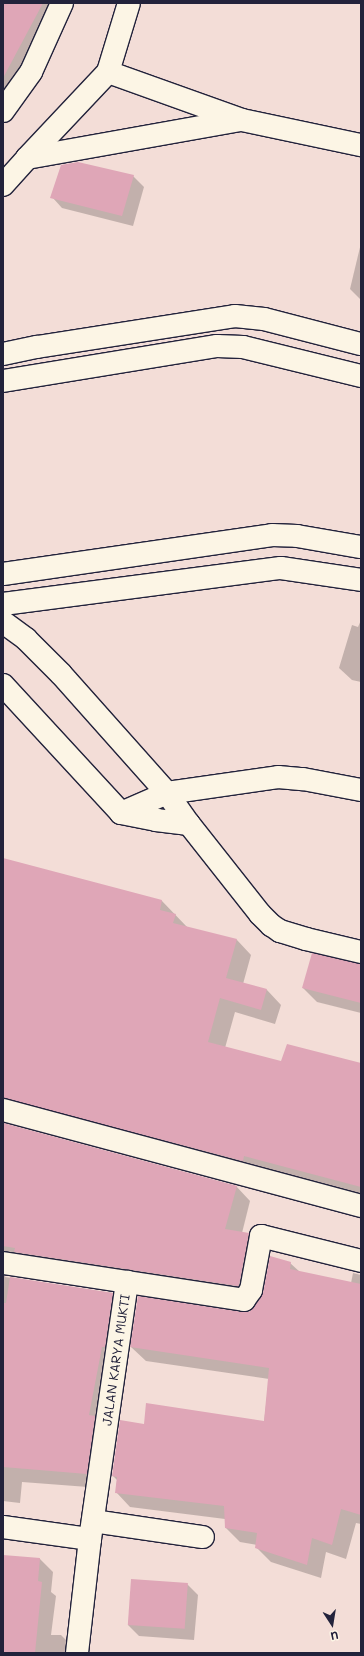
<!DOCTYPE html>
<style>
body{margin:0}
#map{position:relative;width:364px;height:1656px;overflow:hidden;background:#f3ddd7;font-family:Mali,sans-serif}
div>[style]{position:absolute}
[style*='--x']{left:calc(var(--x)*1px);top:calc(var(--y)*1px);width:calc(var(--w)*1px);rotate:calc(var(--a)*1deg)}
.shadow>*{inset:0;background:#0003}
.building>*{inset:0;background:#dfa6b7;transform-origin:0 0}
.roads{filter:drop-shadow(1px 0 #22223b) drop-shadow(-1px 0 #22223b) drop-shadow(0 1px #22223b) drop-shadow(0 -1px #22223b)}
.minor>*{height:22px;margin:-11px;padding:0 11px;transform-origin:11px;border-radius:11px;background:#fcf5e5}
span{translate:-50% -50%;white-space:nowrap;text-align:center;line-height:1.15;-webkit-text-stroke:3px #fcf5e5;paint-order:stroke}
.street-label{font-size:13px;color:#22223b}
.frame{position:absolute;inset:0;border:4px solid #22223b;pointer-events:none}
.north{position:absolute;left:312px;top:1604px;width:40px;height:40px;-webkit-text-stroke:3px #fcf5e5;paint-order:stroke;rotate:168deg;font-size:11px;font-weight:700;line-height:16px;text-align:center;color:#22223b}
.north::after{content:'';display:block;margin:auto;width:14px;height:18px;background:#22223b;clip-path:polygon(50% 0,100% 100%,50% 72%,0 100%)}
</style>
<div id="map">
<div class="shadow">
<i style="clip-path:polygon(3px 3px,59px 3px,3px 106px)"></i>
<i style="clip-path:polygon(133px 176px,144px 187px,133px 226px,62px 208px,52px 197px)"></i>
<i style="clip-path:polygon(361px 243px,361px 300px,350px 289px)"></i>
<i style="clip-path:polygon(361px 620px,361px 682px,352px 680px,339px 668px,352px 625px,358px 627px)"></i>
<i style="clip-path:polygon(3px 859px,162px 901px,188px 928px,237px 940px,251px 955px,243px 984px,267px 990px,281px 1005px,275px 1024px,235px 1012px,225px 1048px,281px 1063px,361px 1064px,361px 1197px,9px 1115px,5px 1124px,236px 1186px,250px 1201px,242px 1233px,249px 1234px,263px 1248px,252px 1300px,8px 1269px,5px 1277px,112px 1293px,127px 1308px,101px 1488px,22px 1482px,20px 1503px,3px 1501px)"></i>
<i style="clip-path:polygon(361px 965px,361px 1013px,317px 1002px,303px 988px)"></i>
<i style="clip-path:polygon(290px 1263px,300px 1272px,351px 1283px,353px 1273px,361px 1275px,361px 1524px,356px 1523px,346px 1559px,326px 1552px,321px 1578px,271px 1562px,256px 1547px,257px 1545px,240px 1542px,226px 1528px,225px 1519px,130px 1507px,116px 1492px,117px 1480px,113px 1476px,144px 1425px,264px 1422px,269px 1379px,146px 1361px,131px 1347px,249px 1313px,255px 1308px)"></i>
<i style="clip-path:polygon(3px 1556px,40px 1559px,53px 1572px,51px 1592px,56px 1596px,51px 1635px,61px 1635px,75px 1649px,75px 1653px,3px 1653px)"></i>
<i style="clip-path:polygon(187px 1584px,198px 1595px,194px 1640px,139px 1636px,128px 1625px)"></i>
</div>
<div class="building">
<i style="clip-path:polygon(3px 3px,43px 3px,3px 78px)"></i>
<i style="clip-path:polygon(78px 162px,134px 175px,122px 216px,50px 198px,61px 165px)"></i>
<i style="clip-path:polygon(3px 858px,162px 900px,160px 910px,176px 914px,173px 923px,237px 939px,226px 978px,267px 989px,261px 1010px,220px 998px,208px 1042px,281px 1061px,287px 1044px,361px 1063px,361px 1187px,244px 1156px,243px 1161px,3px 1098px)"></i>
<i style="clip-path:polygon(312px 953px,361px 964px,361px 1003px,302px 988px)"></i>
<i style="clip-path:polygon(3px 1123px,237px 1186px,225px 1229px,249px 1233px,239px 1285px,238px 1286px,14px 1252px,15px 1248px,3px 1246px)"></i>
<i style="clip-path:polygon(270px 1256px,291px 1262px,290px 1269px,361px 1284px,361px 1515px,341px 1509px,332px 1545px,312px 1538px,307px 1565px,255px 1548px,257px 1533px,225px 1528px,224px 1506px,115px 1493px,117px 1477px,112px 1476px,120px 1420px,144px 1424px,146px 1403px,264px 1421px,269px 1368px,130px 1347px,138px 1296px,242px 1312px,249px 1312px,254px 1307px,263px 1293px)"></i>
<i style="clip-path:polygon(10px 1277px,113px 1293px,105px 1347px,102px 1347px,89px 1415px,95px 1416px,87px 1474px,3px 1467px,3px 1303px,6px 1303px)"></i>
<i style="clip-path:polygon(3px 1555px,40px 1558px,38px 1581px,42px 1582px,35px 1653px,3px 1653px)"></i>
<i style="left:131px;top:1579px;width:57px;height:46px;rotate:4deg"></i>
</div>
<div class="roads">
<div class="minor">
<i style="--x:108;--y:72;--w:142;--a:19.7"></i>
<i style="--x:242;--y:120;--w:122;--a:11.9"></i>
<i style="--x:3;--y:111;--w:48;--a:-54.3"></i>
<i style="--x:31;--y:72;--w:76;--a:-65.8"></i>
<i style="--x:27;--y:158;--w:217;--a:-10.1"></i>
<i style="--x:3;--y:185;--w:36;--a:-48"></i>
<i style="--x:27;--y:158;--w:118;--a:-46.7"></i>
<i style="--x:108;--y:72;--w:72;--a:-73.1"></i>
<i style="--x:3;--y:354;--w:35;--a:-12"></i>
<i style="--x:37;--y:347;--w:200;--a:-8.9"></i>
<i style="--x:235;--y:316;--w:29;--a:6"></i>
<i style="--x:264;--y:319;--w:100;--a:14.5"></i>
<i style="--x:3;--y:381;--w:217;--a:-9.3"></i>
<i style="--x:217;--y:346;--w:26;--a:2"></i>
<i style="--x:243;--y:347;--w:122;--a:13.8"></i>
<i style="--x:3;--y:574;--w:272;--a:-8.2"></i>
<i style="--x:272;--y:535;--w:25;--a:2"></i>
<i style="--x:297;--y:536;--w:65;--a:9.8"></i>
<i style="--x:3;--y:604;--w:280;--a:-7.4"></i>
<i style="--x:281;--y:568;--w:81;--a:8.5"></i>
<i style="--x:3;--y:622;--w:29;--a:36"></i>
<i style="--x:26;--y:639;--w:49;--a:45"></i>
<i style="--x:61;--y:674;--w:159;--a:48.3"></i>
<i style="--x:167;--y:793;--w:38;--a:55"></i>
<i style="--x:189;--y:824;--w:115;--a:51.7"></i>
<i style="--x:260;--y:914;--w:16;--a:45"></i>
<i style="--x:271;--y:925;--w:11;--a:34"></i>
<i style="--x:280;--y:931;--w:27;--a:17"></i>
<i style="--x:306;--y:939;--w:57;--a:13.3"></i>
<i style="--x:3;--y:685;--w:174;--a:47.3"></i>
<i style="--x:121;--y:813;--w:36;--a:11"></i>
<i style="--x:156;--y:820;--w:33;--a:7"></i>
<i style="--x:121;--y:813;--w:50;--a:-23.5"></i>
<i style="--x:167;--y:793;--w:112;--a:-8.2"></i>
<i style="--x:278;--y:777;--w:25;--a:5"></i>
<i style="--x:303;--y:779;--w:59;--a:10.7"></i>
<i style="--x:3;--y:1110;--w:371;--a:15"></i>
<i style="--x:3;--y:1263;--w:244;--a:8.7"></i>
<i style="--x:244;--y:1300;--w:12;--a:-55"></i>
<i style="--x:251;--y:1290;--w:55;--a:-79.5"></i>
<i style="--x:261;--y:1236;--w:103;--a:14"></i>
<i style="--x:93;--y:1521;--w:111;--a:8.3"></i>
<i style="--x:3;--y:1527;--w:88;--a:7.9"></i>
<i style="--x:77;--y:1653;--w:115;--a:-83.5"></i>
<i style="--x:90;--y:1539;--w:260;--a:-81.8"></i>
</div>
</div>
<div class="street-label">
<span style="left:116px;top:1360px;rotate:-82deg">JALAN KARYA MUKTI</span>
</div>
<div class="frame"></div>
<div class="north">U</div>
</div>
